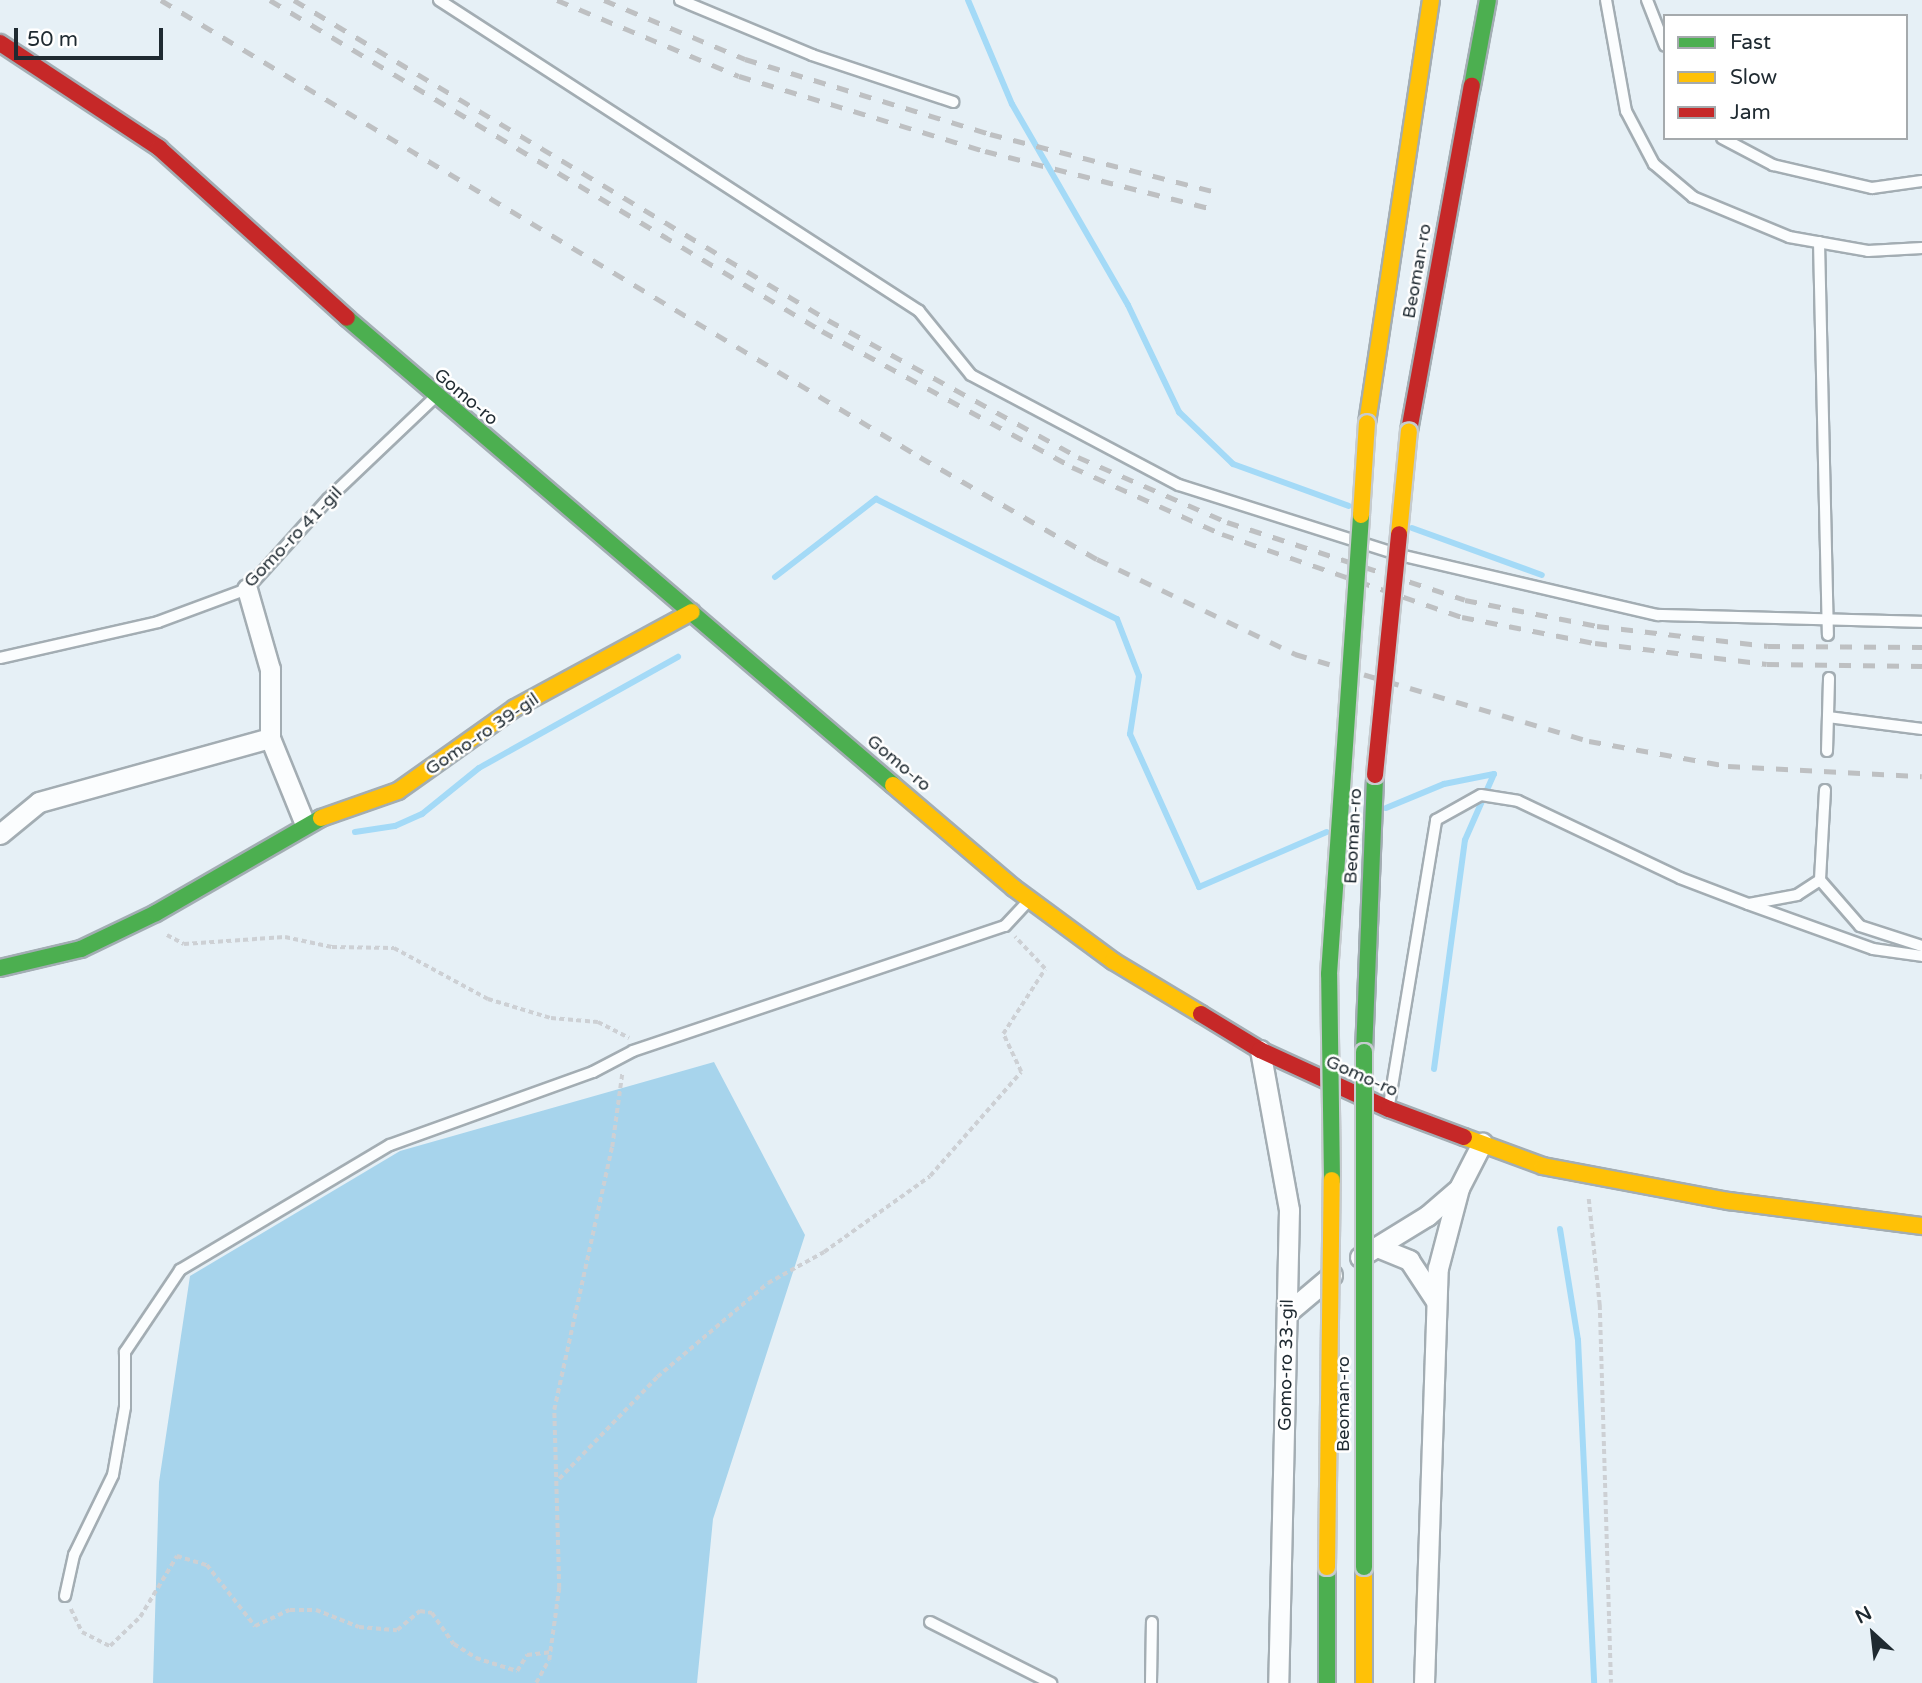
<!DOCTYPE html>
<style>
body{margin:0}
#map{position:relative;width:1922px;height:1683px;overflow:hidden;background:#e6f0f6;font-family:"Varela Round",sans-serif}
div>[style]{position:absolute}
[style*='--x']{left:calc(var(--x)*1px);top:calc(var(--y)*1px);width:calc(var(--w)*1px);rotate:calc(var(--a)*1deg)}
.forest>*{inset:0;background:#a7d4ec}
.stream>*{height:6px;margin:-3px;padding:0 3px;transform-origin:3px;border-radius:3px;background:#a4daf7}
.path>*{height:3.5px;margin-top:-1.75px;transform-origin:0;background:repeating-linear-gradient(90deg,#cdd0d4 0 5px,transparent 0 8.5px)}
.roads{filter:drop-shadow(2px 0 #a3adb3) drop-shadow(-2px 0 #a3adb3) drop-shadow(0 2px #a3adb3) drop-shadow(0 -2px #a3adb3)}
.lane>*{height:10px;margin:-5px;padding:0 5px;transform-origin:5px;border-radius:5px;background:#fbfdfe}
.street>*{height:19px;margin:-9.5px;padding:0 9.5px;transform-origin:9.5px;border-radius:9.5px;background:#fbfdfe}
.fast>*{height:16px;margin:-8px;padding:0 8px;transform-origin:8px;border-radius:8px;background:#4caf50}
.slow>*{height:16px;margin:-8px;padding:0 8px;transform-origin:8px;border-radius:8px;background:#ffc107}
.jam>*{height:16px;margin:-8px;padding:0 8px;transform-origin:8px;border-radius:8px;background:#c62828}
.rail>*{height:5px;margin-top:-2.5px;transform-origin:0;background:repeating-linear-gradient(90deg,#bec0c2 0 12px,transparent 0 24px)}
.bridges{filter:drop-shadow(2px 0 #c5cbcf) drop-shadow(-2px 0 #c5cbcf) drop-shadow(0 2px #c5cbcf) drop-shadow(0 -2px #c5cbcf)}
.fast-bridge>*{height:16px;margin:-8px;padding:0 8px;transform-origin:8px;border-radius:8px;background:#4caf50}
.slow-bridge>*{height:16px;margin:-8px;padding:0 8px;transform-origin:8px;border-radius:8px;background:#ffc107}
.jam-bridge>*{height:16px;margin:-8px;padding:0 8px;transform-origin:8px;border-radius:8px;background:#c62828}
span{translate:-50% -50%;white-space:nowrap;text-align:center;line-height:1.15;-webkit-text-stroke:5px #fff;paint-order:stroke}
.street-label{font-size:18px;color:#1f2a31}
.legend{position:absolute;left:1663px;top:14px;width:245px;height:126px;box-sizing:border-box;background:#fff;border:2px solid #a5aaad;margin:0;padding:9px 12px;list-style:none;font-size:21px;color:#1f2a31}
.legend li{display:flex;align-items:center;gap:14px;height:35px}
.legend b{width:35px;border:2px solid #a5aaad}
.north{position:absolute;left:1838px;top:1599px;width:70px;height:70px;-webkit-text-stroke:5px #fff;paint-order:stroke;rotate:333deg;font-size:19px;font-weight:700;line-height:28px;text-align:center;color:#1f2a31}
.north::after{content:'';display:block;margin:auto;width:24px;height:32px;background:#1f2a31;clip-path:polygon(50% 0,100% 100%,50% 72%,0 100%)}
.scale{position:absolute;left:14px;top:28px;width:149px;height:32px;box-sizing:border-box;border:4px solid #1f2a31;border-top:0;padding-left:9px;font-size:21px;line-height:24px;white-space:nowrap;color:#1f2a31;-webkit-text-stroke:5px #fff;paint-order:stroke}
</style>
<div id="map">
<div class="forest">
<i style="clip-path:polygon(714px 1062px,805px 1235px,713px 1519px,697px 1683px,153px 1683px,159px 1482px,190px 1276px,400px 1151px)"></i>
</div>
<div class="stream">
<i style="--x:968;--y:0;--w:113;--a:67.1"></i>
<i style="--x:1012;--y:104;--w:232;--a:60"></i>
<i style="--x:1128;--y:305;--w:119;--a:64.5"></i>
<i style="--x:1179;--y:412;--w:75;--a:43.9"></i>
<i style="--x:1233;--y:464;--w:123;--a:19.9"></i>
<i style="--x:1412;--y:528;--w:138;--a:19.9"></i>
<i style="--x:775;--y:577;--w:128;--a:-37.7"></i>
<i style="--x:876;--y:499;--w:269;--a:26.5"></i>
<i style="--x:1117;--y:619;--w:61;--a:68.9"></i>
<i style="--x:1139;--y:676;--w:59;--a:98.8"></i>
<i style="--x:1130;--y:734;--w:168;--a:65.7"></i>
<i style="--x:1199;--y:887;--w:139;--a:-23.3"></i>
<i style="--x:1386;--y:808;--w:63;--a:-22.5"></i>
<i style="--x:1444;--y:784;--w:51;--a:-11.3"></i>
<i style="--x:355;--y:832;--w:40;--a:-8.5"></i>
<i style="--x:395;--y:826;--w:30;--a:-24"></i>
<i style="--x:422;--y:814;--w:73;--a:-38.9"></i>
<i style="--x:479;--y:768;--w:228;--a:-29.2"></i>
<i style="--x:1434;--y:1069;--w:231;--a:-82.3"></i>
<i style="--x:1465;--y:840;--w:72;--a:-66.3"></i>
<i style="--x:1560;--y:1229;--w:112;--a:80.8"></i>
<i style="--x:1578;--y:1340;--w:343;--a:87.3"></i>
</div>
<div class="path">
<i style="--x:167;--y:935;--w:19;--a:28"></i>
<i style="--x:184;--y:944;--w:101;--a:-4"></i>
<i style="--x:285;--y:937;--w:48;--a:12"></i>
<i style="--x:332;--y:947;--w:62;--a:0.9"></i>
<i style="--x:394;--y:948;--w:107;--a:28.5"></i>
<i style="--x:488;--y:999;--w:66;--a:16.8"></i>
<i style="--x:551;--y:1018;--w:47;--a:4.9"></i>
<i style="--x:598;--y:1022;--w:35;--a:27"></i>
<i style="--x:1589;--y:1199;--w:107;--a:84.1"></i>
<i style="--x:1600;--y:1305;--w:378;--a:88.3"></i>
<i style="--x:559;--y:1479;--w:141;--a:-46.1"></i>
<i style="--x:657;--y:1377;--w:145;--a:-40.3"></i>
<i style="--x:768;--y:1283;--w:64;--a:-29"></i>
<i style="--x:824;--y:1252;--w:130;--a:-35.6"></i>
<i style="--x:930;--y:1176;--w:138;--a:-48.8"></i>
<i style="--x:1021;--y:1072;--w:42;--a:-115.3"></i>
<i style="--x:1003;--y:1034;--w:77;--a:-57.1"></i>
<i style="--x:1045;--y:969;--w:44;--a:-133.2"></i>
<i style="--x:71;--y:1609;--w:25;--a:64"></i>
<i style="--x:82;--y:1632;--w:31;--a:27"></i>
<i style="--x:110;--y:1646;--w:42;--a:-44"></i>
<i style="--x:140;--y:1617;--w:71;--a:-58.8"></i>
<i style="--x:177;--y:1556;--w:31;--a:17"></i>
<i style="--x:207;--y:1565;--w:78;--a:51.8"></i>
<i style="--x:255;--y:1626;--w:38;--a:-25"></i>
<i style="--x:290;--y:1610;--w:26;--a:0"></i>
<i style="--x:316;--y:1610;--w:46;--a:21.6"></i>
<i style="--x:359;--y:1627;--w:38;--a:5"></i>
<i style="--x:397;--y:1630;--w:30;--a:-40"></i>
<i style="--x:420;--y:1611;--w:12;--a:9"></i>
<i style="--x:432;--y:1613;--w:38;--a:55"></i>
<i style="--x:454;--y:1644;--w:26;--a:32"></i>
<i style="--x:476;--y:1658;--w:43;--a:17.6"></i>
<i style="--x:517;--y:1671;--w:19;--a:-58"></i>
<i style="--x:527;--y:1655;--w:23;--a:-7"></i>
<i style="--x:536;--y:1683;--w:26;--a:-61"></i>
<i style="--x:549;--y:1660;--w:73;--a:-82.1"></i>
<i style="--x:559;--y:1588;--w:178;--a:-91.6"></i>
<i style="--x:554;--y:1410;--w:269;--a:-77.6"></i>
<i style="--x:612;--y:1147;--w:74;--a:-82.2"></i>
</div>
<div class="roads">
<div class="lane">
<i style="--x:439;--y:0;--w:572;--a:32.94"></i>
<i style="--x:919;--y:311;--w:82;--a:50.9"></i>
<i style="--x:971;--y:375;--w:235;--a:27.9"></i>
<i style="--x:1179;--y:485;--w:221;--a:17.6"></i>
<i style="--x:680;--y:0;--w:143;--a:22.6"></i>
<i style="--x:812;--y:55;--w:149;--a:18.4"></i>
<i style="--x:1606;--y:0;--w:113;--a:79.8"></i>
<i style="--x:1626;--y:111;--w:60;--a:62.2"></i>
<i style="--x:1654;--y:164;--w:51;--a:40.2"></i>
<i style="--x:1693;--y:197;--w:104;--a:22.6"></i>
<i style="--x:1789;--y:237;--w:80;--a:10"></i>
<i style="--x:1868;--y:251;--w:54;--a:-3.2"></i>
<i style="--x:1647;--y:0;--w:49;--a:68.6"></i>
<i style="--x:1722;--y:138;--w:58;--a:27.9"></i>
<i style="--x:1773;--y:165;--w:102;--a:13.1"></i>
<i style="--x:1872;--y:188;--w:50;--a:-8"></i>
<i style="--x:1819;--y:242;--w:393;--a:88.7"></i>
<i style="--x:1404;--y:556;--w:261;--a:13.1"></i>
<i style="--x:1658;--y:615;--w:264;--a:1.5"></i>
<i style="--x:0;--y:658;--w:162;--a:-12.8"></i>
<i style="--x:158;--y:622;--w:95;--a:-20.3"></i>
<i style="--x:247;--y:589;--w:121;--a:-48"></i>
<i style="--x:328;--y:499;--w:146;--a:-43.6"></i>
<i style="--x:1828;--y:717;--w:95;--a:7.3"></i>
<i style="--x:1827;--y:751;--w:73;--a:-88.4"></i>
<i style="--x:1825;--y:790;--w:90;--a:93.2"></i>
<i style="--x:1820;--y:880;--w:61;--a:49"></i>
<i style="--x:1860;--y:926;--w:65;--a:17.9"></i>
<i style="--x:1749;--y:904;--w:49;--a:-10.6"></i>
<i style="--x:1797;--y:895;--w:27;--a:-33"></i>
<i style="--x:1389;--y:1105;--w:289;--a:-80.6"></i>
<i style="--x:1436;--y:820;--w:51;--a:-29.1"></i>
<i style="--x:1481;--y:795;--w:37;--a:9"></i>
<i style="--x:1518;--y:801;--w:179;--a:25.4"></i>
<i style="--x:1680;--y:878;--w:73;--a:20.9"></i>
<i style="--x:1748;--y:904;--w:133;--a:19.8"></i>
<i style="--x:1873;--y:949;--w:49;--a:8.1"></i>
<i style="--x:65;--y:1596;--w:42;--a:-77.6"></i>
<i style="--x:74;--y:1555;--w:89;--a:-64"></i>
<i style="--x:113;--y:1475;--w:69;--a:-80"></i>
<i style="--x:125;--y:1407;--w:55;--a:-90"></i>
<i style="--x:125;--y:1352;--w:99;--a:-56.1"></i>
<i style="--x:180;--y:1270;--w:244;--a:-30.8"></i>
<i style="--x:390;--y:1145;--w:216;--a:-19.8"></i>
<i style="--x:593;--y:1072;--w:45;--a:-27.7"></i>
<i style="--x:633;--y:1051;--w:392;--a:-18.6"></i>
<i style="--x:1005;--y:926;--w:33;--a:-47"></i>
<i style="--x:930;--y:1622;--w:136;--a:26.8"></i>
<i style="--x:1151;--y:1683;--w:61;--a:-89.1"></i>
</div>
<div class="street">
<i style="--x:247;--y:589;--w:83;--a:74"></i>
<i style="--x:270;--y:669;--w:69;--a:90"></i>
<i style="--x:270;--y:738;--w:93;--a:67.9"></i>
<i style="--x:0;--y:834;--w:50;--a:-39.4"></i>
<i style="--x:39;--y:802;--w:240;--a:-15.5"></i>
<i style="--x:1260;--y:1050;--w:163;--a:79.7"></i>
<i style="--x:1289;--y:1210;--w:473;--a:91.3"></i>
<i style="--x:1377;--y:1247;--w:35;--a:22"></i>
<i style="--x:1409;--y:1260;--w:49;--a:56.6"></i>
<i style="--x:1360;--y:1257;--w:79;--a:-31.5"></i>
<i style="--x:1427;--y:1216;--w:38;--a:-41"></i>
<i style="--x:1287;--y:1313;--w:59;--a:-40.2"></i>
<i style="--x:1424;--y:1683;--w:415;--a:-88.1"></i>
<i style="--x:1438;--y:1268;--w:83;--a:-75.3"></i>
<i style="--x:1459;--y:1188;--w:51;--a:-62.9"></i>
</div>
<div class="fast">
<i style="--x:1472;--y:86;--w:87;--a:-79.5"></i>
<i style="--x:347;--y:318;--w:718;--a:40.54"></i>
<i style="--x:0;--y:968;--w:83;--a:-13.2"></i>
<i style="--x:81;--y:949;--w:83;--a:-25.6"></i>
<i style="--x:156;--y:913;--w:190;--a:-29.9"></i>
<i style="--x:1364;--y:1052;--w:277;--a:-87.7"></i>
<i style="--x:1327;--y:1567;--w:116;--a:90"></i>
</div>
<div class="slow">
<i style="--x:1367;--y:423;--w:428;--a:-81.4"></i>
<i style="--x:893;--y:785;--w:159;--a:40.4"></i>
<i style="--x:1014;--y:888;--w:123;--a:36.4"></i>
<i style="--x:1113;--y:961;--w:103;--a:31.1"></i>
<i style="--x:321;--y:818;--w:82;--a:-19.3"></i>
<i style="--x:398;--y:791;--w:143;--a:-35.4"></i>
<i style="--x:515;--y:708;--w:201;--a:-28.5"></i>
<i style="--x:1464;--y:1137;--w:84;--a:20.2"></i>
<i style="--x:1543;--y:1166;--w:189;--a:10.7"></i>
<i style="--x:1729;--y:1201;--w:195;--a:7.4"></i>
<i style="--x:1364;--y:1567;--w:116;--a:90"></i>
</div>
<div class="jam">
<i style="--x:0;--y:43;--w:191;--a:33.4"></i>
<i style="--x:159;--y:148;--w:253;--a:42.1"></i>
<i style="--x:1409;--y:431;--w:351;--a:-79.7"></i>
<i style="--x:1201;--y:1014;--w:69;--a:31.4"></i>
<i style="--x:1260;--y:1050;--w:142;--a:24.6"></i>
<i style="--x:1389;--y:1109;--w:80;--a:20.5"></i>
</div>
</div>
<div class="rail">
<i style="--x:161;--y:0;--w:886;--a:31.05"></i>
<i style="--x:920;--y:457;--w:204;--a:30"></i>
<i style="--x:1097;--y:559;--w:220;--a:25.6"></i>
<i style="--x:1295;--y:654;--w:307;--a:16.5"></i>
<i style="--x:1589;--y:741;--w:141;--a:10.2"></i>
<i style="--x:1728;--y:766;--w:194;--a:3"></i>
<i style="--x:270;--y:0;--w:644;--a:30.95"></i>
<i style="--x:822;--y:331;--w:285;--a:28.5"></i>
<i style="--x:1072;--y:467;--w:164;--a:24.1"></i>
<i style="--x:1222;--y:534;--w:254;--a:19.1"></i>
<i style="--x:1462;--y:617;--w:136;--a:11.1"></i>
<i style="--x:1595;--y:643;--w:173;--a:7"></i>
<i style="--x:1767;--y:664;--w:155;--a:0.7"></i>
<i style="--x:294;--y:0;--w:623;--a:30.93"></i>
<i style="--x:828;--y:320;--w:285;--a:28.7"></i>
<i style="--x:1078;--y:457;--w:163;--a:23.6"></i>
<i style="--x:1227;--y:522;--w:250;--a:18.1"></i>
<i style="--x:1465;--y:600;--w:135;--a:11.1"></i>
<i style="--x:1597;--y:626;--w:172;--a:6.7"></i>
<i style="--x:1768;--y:646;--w:154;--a:0.4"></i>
<i style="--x:557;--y:0;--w:197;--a:22.7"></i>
<i style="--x:739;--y:76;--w:257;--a:17"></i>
<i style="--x:985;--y:151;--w:238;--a:14.3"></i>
<i style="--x:604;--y:0;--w:153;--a:22.7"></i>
<i style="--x:745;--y:59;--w:256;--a:17"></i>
<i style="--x:990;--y:134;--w:237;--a:14.4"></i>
</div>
<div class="bridges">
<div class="fast-bridge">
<i style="--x:1364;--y:1052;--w:515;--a:90"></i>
<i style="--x:1332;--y:1180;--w:206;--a:-90.8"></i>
<i style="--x:1329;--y:974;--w:460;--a:-86"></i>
</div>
<div class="slow-bridge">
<i style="--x:1361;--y:515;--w:92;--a:-86.3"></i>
<i style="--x:1399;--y:534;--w:103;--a:-84.5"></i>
<i style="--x:1327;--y:1567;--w:387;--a:-89.3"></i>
</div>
<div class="jam-bridge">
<i style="--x:1375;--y:775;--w:242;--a:-84.3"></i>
</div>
</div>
<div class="street-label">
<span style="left:1417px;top:271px;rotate:-80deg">Beoman-ro</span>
<span style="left:466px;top:397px;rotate:40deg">Gomo-ro</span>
<span style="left:293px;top:537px;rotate:-46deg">Gomo-ro 41-gil</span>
<span style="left:482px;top:734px;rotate:-34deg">Gomo-ro 39-gil</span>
<span style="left:899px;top:763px;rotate:40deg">Gomo-ro</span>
<span style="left:1353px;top:836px;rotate:-87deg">Beoman-ro</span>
<span style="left:1362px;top:1076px;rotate:24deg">Gomo-ro</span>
<span style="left:1286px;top:1365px;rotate:-89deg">Gomo-ro 33-gil</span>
<span style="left:1343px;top:1404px;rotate:-90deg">Beoman-ro</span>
</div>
<ul class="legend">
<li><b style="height:9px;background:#4caf50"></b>Fast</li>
<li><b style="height:9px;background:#ffc107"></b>Slow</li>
<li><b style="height:9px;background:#c62828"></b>Jam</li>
</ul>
<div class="north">N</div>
<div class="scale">50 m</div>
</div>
